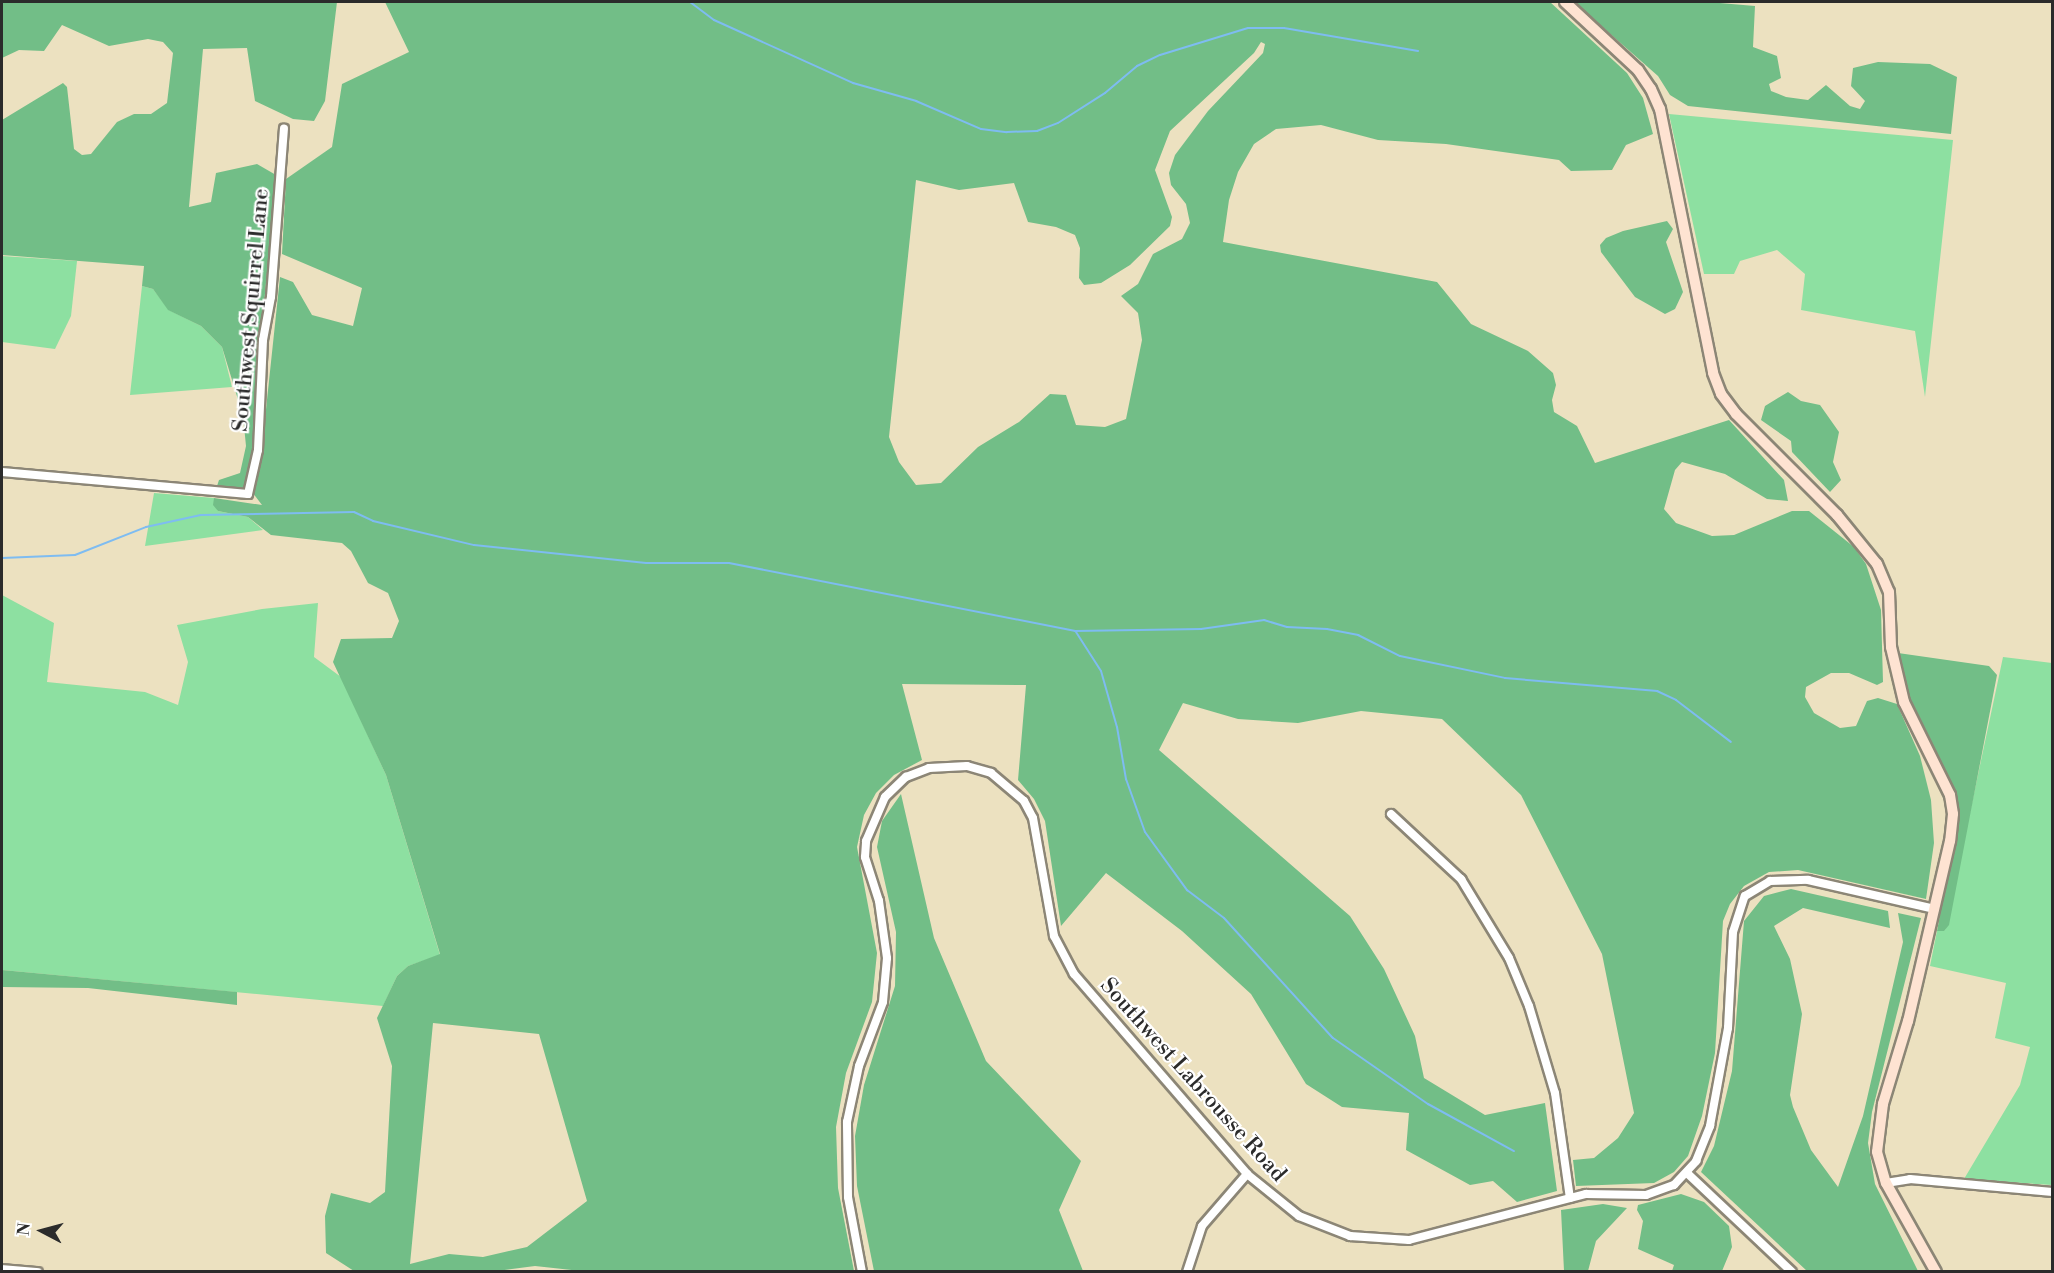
<!DOCTYPE html>
<style>
body{margin:0}
#map{position:relative;width:2054px;height:1273px;overflow:hidden;background:#ece1c0;font-family:"Libre Bodoni",serif}
div>[style]{position:absolute}
[style*='--x']{left:calc(var(--x)*1px);top:calc(var(--y)*1px);width:calc(var(--w)*1px);rotate:calc(var(--a)*1deg)}
.green>*{inset:0;background:#8de0a1}
.forest>*{inset:0;background:#72be87}
.stream>*{height:2px;margin:-1px;padding:0 1px;transform-origin:1px;border-radius:1px;background:#7ebcf1}
.roads{filter:drop-shadow(2px 0 #8c8676) drop-shadow(-2px 0 #8c8676) drop-shadow(0 2px #8c8676) drop-shadow(0 -2px #8c8676)}
.street>*{height:8px;margin:-4px;padding:0 4px;transform-origin:4px;border-radius:4px;background:#fff}
.secondary>*{height:10px;margin:-5px;padding:0 5px;transform-origin:5px;border-radius:5px;background:#fee3d2}
span{translate:-50% -50%;white-space:nowrap;text-align:center;line-height:1.15;-webkit-text-stroke:4.5px #fff;paint-order:stroke}
.street-label{font-size:22px;color:#2b2b2b}
.frame{position:absolute;inset:0;border:3px solid #2b2b2b;pointer-events:none}
.north{position:absolute;left:12px;top:1201px;width:60px;height:60px;-webkit-text-stroke:4px #fff;paint-order:stroke;rotate:276deg;font-size:16px;font-weight:700;line-height:24px;text-align:center;color:#2b2b2b}
.north::after{content:'';display:block;margin:auto;width:21px;height:27px;background:#2b2b2b;clip-path:polygon(50% 0,100% 100%,50% 72%,0 100%)}
</style>
<div id="map">
<div class="green">
<i style="clip-path:polygon(1669px 114px,1953px 140px,1925px 397px,1915px 331px,1801px 310px,1805px 274px,1777px 250px,1740px 261px,1734px 274px,1704px 274px)"></i>
<i style="clip-path:polygon(2px 256px,77px 261px,71px 316px,55px 349px,2px 342px)"></i>
<i style="clip-path:polygon(142px 286px,153px 289px,169px 310px,201px 326px,222px 347px,232px 387px,130px 395px)"></i>
<i style="clip-path:polygon(154px 493px,214px 498px,218px 511px,248px 517px,263px 530px,145px 546px)"></i>
<i style="clip-path:polygon(2px 595px,54px 623px,47px 682px,145px 692px,178px 705px,188px 662px,177px 625px,262px 609px,318px 603px,314px 657px,341px 677px,386px 775px,440px 955px,408px 966px,397px 976px,383px 1006px,2px 970px)"></i>
<i style="clip-path:polygon(2003px 657px,2052px 663px,2052px 1185px,1964px 1179px,2020px 1085px,2030px 1047px,1995px 1038px,2006px 983px,1930px 966px,1937px 931px,1945px 930px)"></i>
</div>
<div class="forest">
<i style="clip-path:polygon(2px 2px,337px 2px,325px 101px,314px 121px,293px 119px,255px 101px,247px 48px,203px 49px,189px 207px,211px 202px,216px 173px,257px 164px,276px 175px,257px 380px,255px 448px,245px 487px,216px 489px,219px 480px,240px 473px,246px 446px,243px 416px,222px 347px,201px 326px,168px 310px,153px 289px,142px 286px,144px 266px,2px 255px,2px 120px,63px 83px,67px 87px,74px 149px,82px 155px,91px 154px,117px 122px,134px 114px,151px 114px,167px 103px,173px 53px,163px 42px,148px 39px,109px 46px,62px 25px,44px 51px,19px 50px,2px 58px)"></i>
<i style="clip-path:polygon(evenodd,385px 2px,1550px 2px,1627px 73px,1643px 98px,1653px 134px,1626px 145px,1612px 170px,1571px 171px,1559px 160px,1446px 144px,1378px 140px,1321px 125px,1276px 129px,1254px 144px,1238px 172px,1229px 200px,1223px 242px,1437px 282px,1471px 324px,1528px 351px,1553px 373px,1556px 385px,1552px 400px,1554px 412px,1577px 426px,1595px 463px,1729px 420px,1784px 480px,1788px 501px,1767px 499px,1725px 474px,1682px 462px,1675px 470px,1664px 509px,1676px 523px,1712px 536px,1734px 535px,1792px 511px,1809px 511px,1854px 547px,1866px 564px,1881px 610px,1883px 682px,1877px 685px,1849px 673px,1831px 673px,1806px 687px,1805px 697px,1814px 713px,1840px 728px,1856px 726px,1867px 701px,1878px 698px,1897px 704px,1920px 756px,1931px 800px,1934px 843px,1926px 899px,1798px 870px,1769px 872px,1744px 886px,1730px 904px,1723px 921px,1715px 1053px,1702px 1116px,1688px 1156px,1674px 1172px,1654px 1183px,1576px 1186px,1573px 1160px,1594px 1158px,1618px 1138px,1634px 1113px,1602px 954px,1521px 795px,1442px 719px,1361px 711px,1298px 723px,1238px 719px,1183px 703px,1159px 750px,1350px 916px,1384px 969px,1415px 1036px,1424px 1078px,1485px 1115px,1545px 1103px,1557px 1191px,1517px 1202px,1493px 1181px,1470px 1185px,1406px 1150px,1409px 1113px,1342px 1107px,1306px 1084px,1251px 994px,1182px 931px,1106px 873px,1061px 926px,1045px 821px,1034px 799px,1018px 780px,1026px 685px,902px 684px,922px 760px,894px 775px,876px 793px,864px 815px,857px 847px,877px 953px,872px 1002px,846px 1073px,836px 1127px,838px 1188px,854px 1271px,590px 1272px,535px 1266px,490px 1272px,354px 1271px,326px 1253px,325px 1216px,331px 1193px,370px 1203px,385px 1192px,392px 1066px,377px 1018px,397px 976px,408px 966px,440px 954px,386px 775px,333px 662px,341px 639px,392px 638px,399px 621px,388px 593px,368px 583px,351px 551px,342px 543px,271px 535px,248px 517px,218px 511px,213px 505px,214px 498px,262px 505px,252px 492px,262px 447px,280px 277px,293px 282px,312px 315px,353px 326px,362px 288px,282px 254px,286px 179px,332px 147px,342px 84px,409px 52px,385px 2px,1261px 42px,1265px 44px,1263px 53px,1208px 111px,1175px 155px,1169px 173px,1171px 185px,1186px 204px,1190px 223px,1182px 239px,1153px 254px,1138px 284px,1121px 296px,1138px 313px,1142px 340px,1126px 419px,1105px 427px,1076px 425px,1066px 395px,1050px 394px,1019px 422px,978px 447px,941px 483px,916px 485px,899px 462px,889px 437px,916px 180px,959px 190px,1014px 183px,1028px 222px,1056px 227px,1075px 235px,1080px 248px,1079px 278px,1084px 285px,1101px 283px,1130px 265px,1170px 226px,1172px 217px,1155px 170px,1170px 131px,1254px 53px,1261px 42px,385px 2px,433px 1023px,539px 1034px,587px 1201px,527px 1247px,483px 1257px,449px 1254px,410px 1264px,433px 1023px)"></i>
<i style="clip-path:polygon(1574px 2px,1708px 2px,1755px 6px,1753px 47px,1777px 56px,1781px 78px,1769px 84px,1771px 91px,1786px 97px,1808px 100px,1826px 85px,1850px 106px,1860px 109px,1865px 101px,1851px 86px,1853px 68px,1878px 62px,1930px 64px,1957px 77px,1951px 134px,1688px 106px,1670px 95px,1658px 76px)"></i>
<i style="clip-path:polygon(1667px 221px,1673px 229px,1666px 242px,1683px 292px,1675px 309px,1665px 314px,1635px 297px,1601px 252px,1600px 245px,1606px 238px,1623px 231px)"></i>
<i style="clip-path:polygon(1788px 392px,1801px 401px,1820px 405px,1839px 432px,1833px 462px,1841px 480px,1830px 492px,1792px 452px,1791px 441px,1761px 420px,1765px 406px)"></i>
<i style="clip-path:polygon(1898px 653px,1989px 666px,1997px 675px,1949px 925px,1944px 931px,1937px 931px,1956px 829px,1904px 683px)"></i>
<i style="clip-path:polygon(901px 794px,934px 938px,986px 1061px,1081px 1161px,1059px 1210px,1083px 1271px,874px 1271px,857px 1186px,855px 1136px,864px 1085px,895px 986px,896px 932px,877px 847px,882px 821px)"></i>
<i style="clip-path:polygon(1791px 889px,1888px 911px,1890px 928px,1803px 908px,1774px 926px,1790px 959px,1802px 1014px,1790px 1095px,1793px 1107px,1811px 1150px,1838px 1187px,1863px 1116px,1903px 942px,1898px 913px,1921px 918px,1872px 1112px,1868px 1143px,1875px 1184px,1918px 1271px,1807px 1271px,1701px 1172px,1714px 1146px,1732px 1071px,1744px 921px,1764px 896px)"></i>
<i style="clip-path:polygon(2px 970px,237px 992px,237px 1005px,88px 988px,2px 987px)"></i>
<i style="clip-path:polygon(1681px 1194px,1704px 1202px,1729px 1226px,1732px 1247px,1722px 1271px,1672px 1271px,1674px 1265px,1638px 1249px,1643px 1221px,1637px 1210px,1638px 1205px)"></i>
<i style="clip-path:polygon(1603px 1204px,1627px 1208px,1596px 1241px,1588px 1271px,1564px 1271px,1561px 1210px)"></i>
</div>
<div class="stream">
<i style="--x:690;--y:2;--w:30;--a:37"></i>
<i style="--x:714;--y:20;--w:153;--a:24.4"></i>
<i style="--x:853;--y:83;--w:66;--a:15.9"></i>
<i style="--x:916;--y:101;--w:71;--a:23.3"></i>
<i style="--x:981;--y:129;--w:26;--a:7"></i>
<i style="--x:1007;--y:132;--w:30;--a:-2"></i>
<i style="--x:1037;--y:131;--w:22;--a:-21"></i>
<i style="--x:1058;--y:123;--w:56;--a:-32.6"></i>
<i style="--x:1105;--y:93;--w:42;--a:-40.2"></i>
<i style="--x:1137;--y:66;--w:25;--a:-26"></i>
<i style="--x:1160;--y:55;--w:92;--a:-17.1"></i>
<i style="--x:1248;--y:28;--w:36;--a:0"></i>
<i style="--x:1284;--y:28;--w:136;--a:9.7"></i>
<i style="--x:2;--y:558;--w:73;--a:-2.4"></i>
<i style="--x:75;--y:555;--w:76;--a:-21.5"></i>
<i style="--x:146;--y:527;--w:56;--a:-12.3"></i>
<i style="--x:201;--y:515;--w:153;--a:-1.1"></i>
<i style="--x:354;--y:512;--w:21;--a:25"></i>
<i style="--x:373;--y:521;--w:104;--a:13.4"></i>
<i style="--x:474;--y:545;--w:173;--a:6"></i>
<i style="--x:646;--y:563;--w:83;--a:0"></i>
<i style="--x:729;--y:563;--w:353;--a:11.1"></i>
<i style="--x:1075;--y:631;--w:126;--a:-0.9"></i>
<i style="--x:1201;--y:629;--w:64;--a:-8.1"></i>
<i style="--x:1264;--y:620;--w:24;--a:17"></i>
<i style="--x:1287;--y:627;--w:40;--a:2.9"></i>
<i style="--x:1327;--y:629;--w:32;--a:11"></i>
<i style="--x:1358;--y:635;--w:47;--a:26.6"></i>
<i style="--x:1400;--y:656;--w:107;--a:11.8"></i>
<i style="--x:1505;--y:678;--w:153;--a:4.9"></i>
<i style="--x:1657;--y:691;--w:21;--a:25"></i>
<i style="--x:1676;--y:700;--w:69;--a:37.4"></i>
<i style="--x:1076;--y:632;--w:46;--a:57.3"></i>
<i style="--x:1101;--y:671;--w:58;--a:74.1"></i>
<i style="--x:1117;--y:727;--w:53;--a:80.2"></i>
<i style="--x:1126;--y:779;--w:56;--a:70.3"></i>
<i style="--x:1145;--y:832;--w:72;--a:54.1"></i>
<i style="--x:1187;--y:890;--w:46;--a:37.1"></i>
<i style="--x:1224;--y:918;--w:162;--a:47.8"></i>
<i style="--x:1333;--y:1038;--w:116;--a:34.8"></i>
<i style="--x:1428;--y:1104;--w:98;--a:28.7"></i>
</div>
<div class="roads">
<div class="street">
<i style="--x:2;--y:472;--w:247;--a:5.1"></i>
<i style="--x:248;--y:494;--w:45;--a:-77.2"></i>
<i style="--x:258;--y:450;--w:110;--a:-87.4"></i>
<i style="--x:263;--y:340;--w:44;--a:-79.5"></i>
<i style="--x:271;--y:297;--w:169;--a:-85.6"></i>
<i style="--x:1391;--y:814;--w:96;--a:42.9"></i>
<i style="--x:1461;--y:879;--w:92;--a:58.7"></i>
<i style="--x:1509;--y:958;--w:52;--a:67.4"></i>
<i style="--x:1529;--y:1006;--w:91;--a:73.4"></i>
<i style="--x:1555;--y:1093;--w:106;--a:81.9"></i>
<i style="--x:1687;--y:1173;--w:144;--a:43.3"></i>
<i style="--x:1886;--y:1183;--w:24;--a:-9"></i>
<i style="--x:1910;--y:1179;--w:143;--a:5.2"></i>
<i style="--x:2;--y:1269;--w:36;--a:5"></i>
<i style="--x:862;--y:1272;--w:76;--a:-100.6"></i>
<i style="--x:848;--y:1197;--w:75;--a:-90.8"></i>
<i style="--x:847;--y:1122;--w:57;--a:-77.9"></i>
<i style="--x:859;--y:1066;--w:68;--a:-69.4"></i>
<i style="--x:883;--y:1002;--w:44;--a:-84.8"></i>
<i style="--x:887;--y:958;--w:58;--a:-98"></i>
<i style="--x:879;--y:901;--w:46;--a:-107.7"></i>
<i style="--x:865;--y:857;--w:16;--a:-86"></i>
<i style="--x:866;--y:841;--w:48;--a:-66.6"></i>
<i style="--x:885;--y:797;--w:29;--a:-44"></i>
<i style="--x:906;--y:777;--w:25;--a:-21"></i>
<i style="--x:929;--y:768;--w:38;--a:-3"></i>
<i style="--x:967;--y:766;--w:25;--a:16"></i>
<i style="--x:991;--y:773;--w:43;--a:40.3"></i>
<i style="--x:1024;--y:801;--w:19;--a:62"></i>
<i style="--x:1033;--y:818;--w:120;--a:79.9"></i>
<i style="--x:1054;--y:936;--w:43;--a:62.2"></i>
<i style="--x:1074;--y:974;--w:264;--a:49.1"></i>
<i style="--x:1247;--y:1174;--w:67;--a:38.9"></i>
<i style="--x:1299;--y:1216;--w:55;--a:21.4"></i>
<i style="--x:1350;--y:1236;--w:59;--a:3.9"></i>
<i style="--x:1409;--y:1240;--w:183;--a:-14.6"></i>
<i style="--x:1586;--y:1194;--w:60;--a:1"></i>
<i style="--x:1646;--y:1195;--w:30;--a:-20"></i>
<i style="--x:1674;--y:1185;--w:33;--a:-47"></i>
<i style="--x:1696;--y:1161;--w:38;--a:-68"></i>
<i style="--x:1710;--y:1126;--w:100;--a:-79.6"></i>
<i style="--x:1728;--y:1028;--w:96;--a:-87"></i>
<i style="--x:1733;--y:932;--w:38;--a:-72"></i>
<i style="--x:1745;--y:896;--w:29;--a:-31"></i>
<i style="--x:1770;--y:881;--w:38;--a:-2"></i>
<i style="--x:1808;--y:880;--w:130;--a:12.9"></i>
<i style="--x:1187;--y:1272;--w:48;--a:-71.9"></i>
<i style="--x:1202;--y:1226;--w:69;--a:-49.1"></i>
</div>
<div class="secondary">
<i style="--x:1565;--y:2;--w:100;--a:43"></i>
<i style="--x:1638;--y:70;--w:23;--a:56"></i>
<i style="--x:1651;--y:89;--w:22;--a:66"></i>
<i style="--x:1660;--y:109;--w:269;--a:78.6"></i>
<i style="--x:1713;--y:373;--w:22;--a:69"></i>
<i style="--x:1721;--y:394;--w:25;--a:53"></i>
<i style="--x:1736;--y:414;--w:143;--a:45"></i>
<i style="--x:1837;--y:515;--w:63;--a:50.8"></i>
<i style="--x:1877;--y:564;--w:30;--a:67"></i>
<i style="--x:1889;--y:592;--w:55;--a:87.9"></i>
<i style="--x:1891;--y:647;--w:57;--a:76.7"></i>
<i style="--x:1904;--y:702;--w:104;--a:63.7"></i>
<i style="--x:1950;--y:795;--w:19;--a:81"></i>
<i style="--x:1953;--y:814;--w:27;--a:96"></i>
<i style="--x:1950;--y:841;--w:185;--a:103.1"></i>
<i style="--x:1908;--y:1021;--w:87;--a:106.8"></i>
<i style="--x:1883;--y:1104;--w:48;--a:97.1"></i>
<i style="--x:1877;--y:1152;--w:32;--a:74"></i>
<i style="--x:1886;--y:1183;--w:102;--a:60.7"></i>
</div>
</div>
<div class="street-label">
<span style="left:251px;top:310px;rotate:-85deg">Southwest Squirrel Lane</span>
<span style="left:1193px;top:1080px;rotate:48deg">Southwest Labrousse Road</span>
</div>
<div class="frame"></div>
<div class="north">N</div>
</div>
